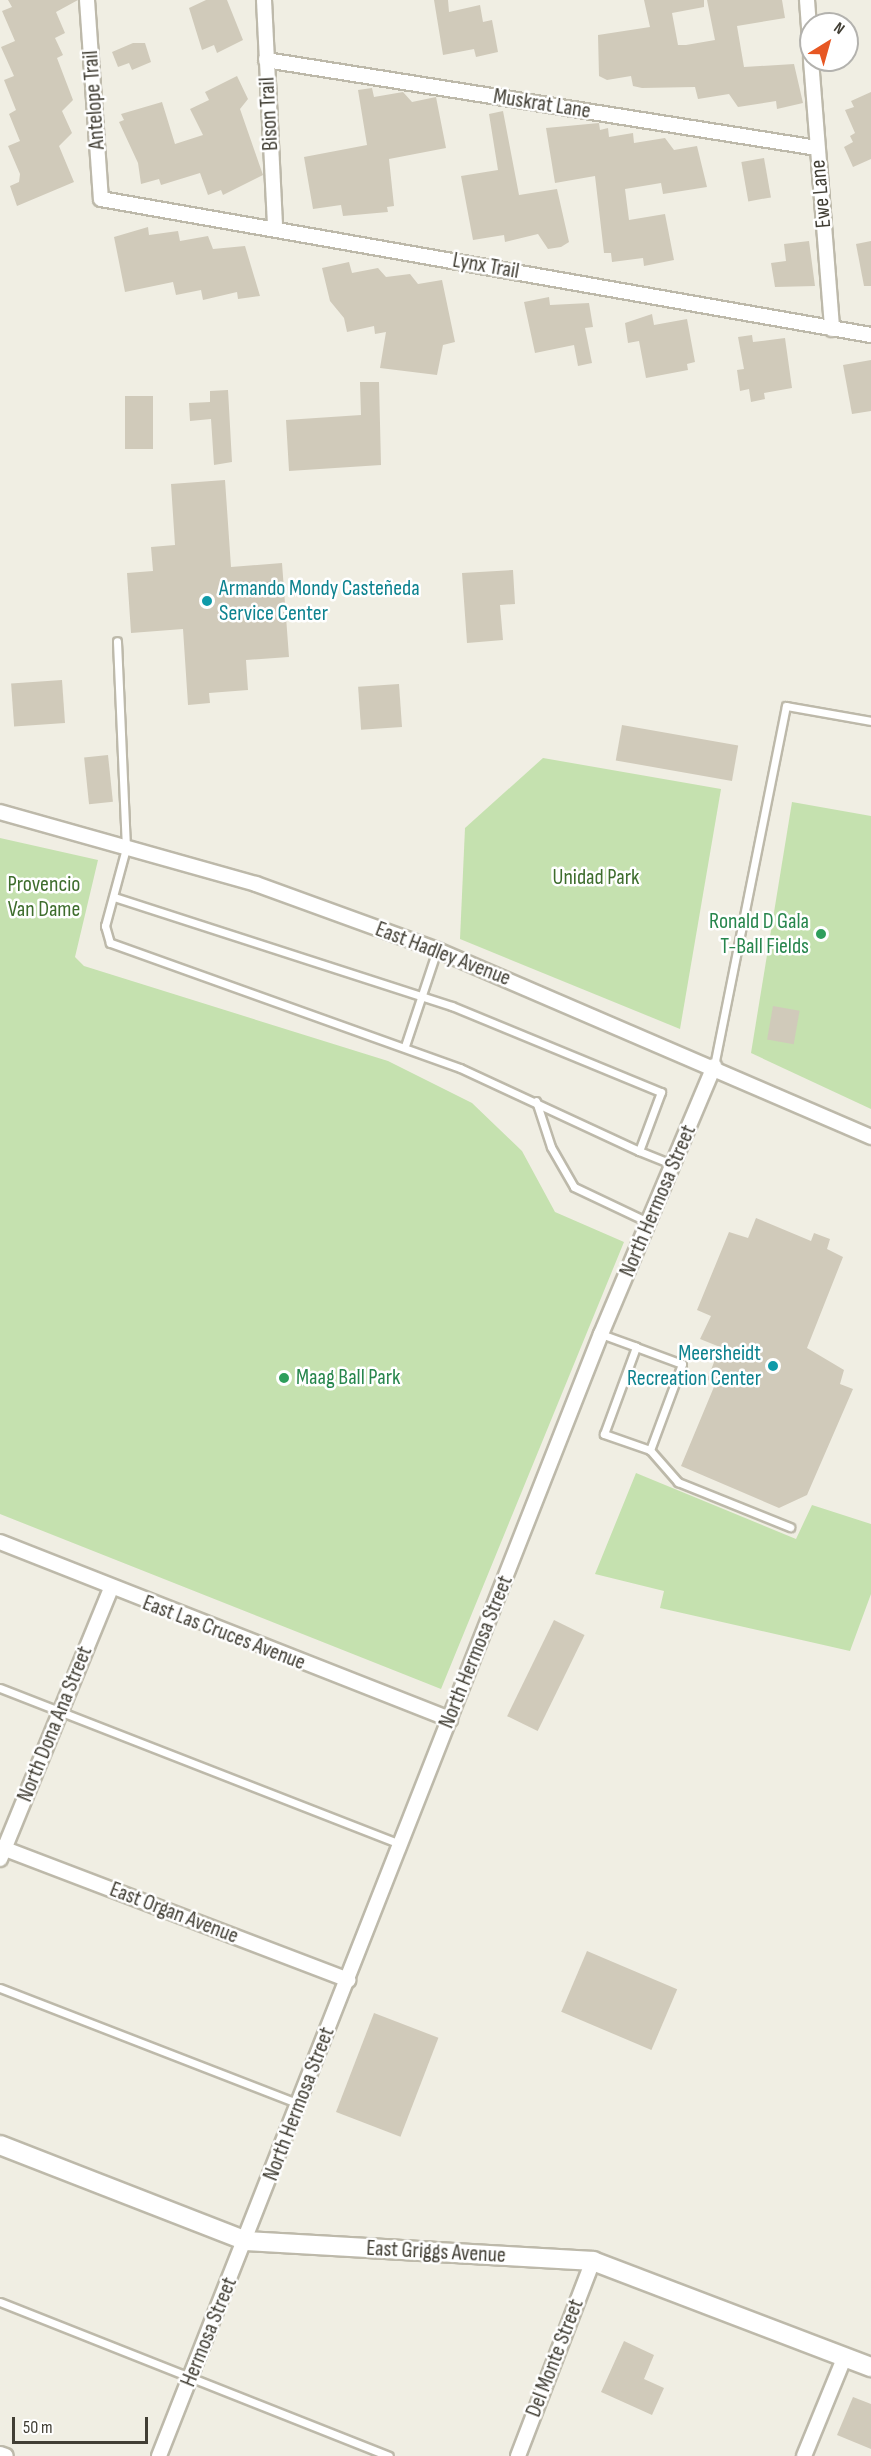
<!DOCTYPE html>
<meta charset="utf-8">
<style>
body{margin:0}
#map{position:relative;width:871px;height:2456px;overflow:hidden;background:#f0eee3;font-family:"Sofia Sans Condensed",sans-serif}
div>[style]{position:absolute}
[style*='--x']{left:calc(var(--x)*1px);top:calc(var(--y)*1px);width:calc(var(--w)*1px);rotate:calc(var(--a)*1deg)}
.green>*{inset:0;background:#c5e1af}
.building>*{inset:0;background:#d0caba;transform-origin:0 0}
.roads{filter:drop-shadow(2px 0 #bdb9aa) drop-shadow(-2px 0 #bdb9aa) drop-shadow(0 2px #bdb9aa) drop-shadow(0 -2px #bdb9aa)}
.service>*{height:7px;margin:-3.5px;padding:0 3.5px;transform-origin:3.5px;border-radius:3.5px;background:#fff}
.minor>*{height:14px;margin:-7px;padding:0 7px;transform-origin:7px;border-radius:7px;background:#fff}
.tertiary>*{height:18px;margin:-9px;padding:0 9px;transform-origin:9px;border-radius:9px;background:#fff}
.dots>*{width:16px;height:16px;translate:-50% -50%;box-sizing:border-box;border:3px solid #fff;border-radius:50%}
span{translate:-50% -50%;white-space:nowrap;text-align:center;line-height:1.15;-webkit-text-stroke:5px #fff;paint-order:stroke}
.street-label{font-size:22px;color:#413e34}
.culture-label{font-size:22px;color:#0d838f}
.left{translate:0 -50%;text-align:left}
.right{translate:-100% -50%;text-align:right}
.park-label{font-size:22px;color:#3e6d2d}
.leisure-label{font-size:22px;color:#27864d}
.north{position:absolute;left:799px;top:12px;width:60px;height:60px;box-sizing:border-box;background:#fff;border:2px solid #b3b2ae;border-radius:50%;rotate:37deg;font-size:16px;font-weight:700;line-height:24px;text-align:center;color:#413e34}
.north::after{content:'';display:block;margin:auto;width:21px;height:27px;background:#e75723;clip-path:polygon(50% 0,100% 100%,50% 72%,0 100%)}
.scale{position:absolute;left:12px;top:2417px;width:136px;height:27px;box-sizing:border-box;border:3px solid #413e34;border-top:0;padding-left:8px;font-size:18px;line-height:21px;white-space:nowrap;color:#413e34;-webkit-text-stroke:4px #fff;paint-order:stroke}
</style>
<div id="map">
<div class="green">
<i style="clip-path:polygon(543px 758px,721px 789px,680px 1029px,460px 939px,465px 828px)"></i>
<i style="clip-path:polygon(792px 802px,871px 816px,871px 1109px,751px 1053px)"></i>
<i style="clip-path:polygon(0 838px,98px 860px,75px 957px,84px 966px,388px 1061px,472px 1103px,522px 1151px,555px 1212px,624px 1242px,441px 1689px,0 1514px)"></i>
<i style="clip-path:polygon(636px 1473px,796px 1539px,812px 1505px,871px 1524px,871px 1594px,850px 1651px,660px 1608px,664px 1591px,595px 1574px)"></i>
</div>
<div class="building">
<i style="clip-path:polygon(8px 0,78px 0,56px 12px,65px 33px,55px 38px,63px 55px,57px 58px,73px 100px,62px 111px,72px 133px,59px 146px,74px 182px,17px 206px,10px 186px,19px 182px,20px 174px,8px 146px,20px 141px,9px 114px,16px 110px,4px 80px,14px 76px,1px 47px,15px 41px,2px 11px,12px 7px)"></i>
<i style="clip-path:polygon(206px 0,227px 0,243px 40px,217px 53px,214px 45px,202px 50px,189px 8px)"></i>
<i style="clip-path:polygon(434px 0,448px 0,449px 12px,480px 5px,483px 22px,492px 20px,498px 52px,476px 57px,474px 49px,443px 55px)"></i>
<i style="clip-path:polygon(644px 0,704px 0,704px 7px,672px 13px,678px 45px,686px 45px,715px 40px,707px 0,782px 0,785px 18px,737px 26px,744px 67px,794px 64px,803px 103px,777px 109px,776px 101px,738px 107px,729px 94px,698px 99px,695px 87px,642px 88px,633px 86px,631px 76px,607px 80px,599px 76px,598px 35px,650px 27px)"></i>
<i style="clip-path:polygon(133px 43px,145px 43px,151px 62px,132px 70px,129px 63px,118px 67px,112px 52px)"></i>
<i style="clip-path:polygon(237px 76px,248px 99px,240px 109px,263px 175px,223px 195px,221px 190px,208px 195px,200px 173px,161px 185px,159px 179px,141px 184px,138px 163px,119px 122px,124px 120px,121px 114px,162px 102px,175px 144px,203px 135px,190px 109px,209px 100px,205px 92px)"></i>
<i style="clip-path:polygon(372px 88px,374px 97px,403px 92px,412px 102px,436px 97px,446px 148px,389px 159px,394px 206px,387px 207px,388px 212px,343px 216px,341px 205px,313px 209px,304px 157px,367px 145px,358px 90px)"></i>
<i style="clip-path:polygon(871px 92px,871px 159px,853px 167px,844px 147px,853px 142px,850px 136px,855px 133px,845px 110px,854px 107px,851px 101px)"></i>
<i style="clip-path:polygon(503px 111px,519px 195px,557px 189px,569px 242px,561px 247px,548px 249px,538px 234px,505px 242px,504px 235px,473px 240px,461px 176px,498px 170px,489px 114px)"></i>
<i style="clip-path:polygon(599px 123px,600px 130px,608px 128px,609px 137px,633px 133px,634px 143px,665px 138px,674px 150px,697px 146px,707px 187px,663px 194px,661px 183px,625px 189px,629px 220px,665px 214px,674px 260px,644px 266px,643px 258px,612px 262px,611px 253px,604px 253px,595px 176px,555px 183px,546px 128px)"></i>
<i style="left:764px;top:158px;width:40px;height:23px;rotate:80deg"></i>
<i style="clip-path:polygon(148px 227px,149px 235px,178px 231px,180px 241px,208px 236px,213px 249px,245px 246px,260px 296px,238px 299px,237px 292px,203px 300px,201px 290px,176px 295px,173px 282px,125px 292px,114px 237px)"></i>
<i style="clip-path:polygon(809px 241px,815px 286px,775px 287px,771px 263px,786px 261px,784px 244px)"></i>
<i style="clip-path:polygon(871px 241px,871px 286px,864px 286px,856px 244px)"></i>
<i style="clip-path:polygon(349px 262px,352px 273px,378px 268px,386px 277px,410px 274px,418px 284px,442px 280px,455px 342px,443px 345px,437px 375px,380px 368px,386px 332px,375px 334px,374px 326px,347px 332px,344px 318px,330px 301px,322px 268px)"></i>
<i style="clip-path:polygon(549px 297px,550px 305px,589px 303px,593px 327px,585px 328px,592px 363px,578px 366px,574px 345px,535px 353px,524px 302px)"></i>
<i style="clip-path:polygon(652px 314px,654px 325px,687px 319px,695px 362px,687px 364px,688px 370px,646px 378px,639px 341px,628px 343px,625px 323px)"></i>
<i style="clip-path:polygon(752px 335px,753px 342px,785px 338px,792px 388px,764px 393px,765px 399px,751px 402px,749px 389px,740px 391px,737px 370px,744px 369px,738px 337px)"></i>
<i style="clip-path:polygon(871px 360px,871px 411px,852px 414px,843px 365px)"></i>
<i style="clip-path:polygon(360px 382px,379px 382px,381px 465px,289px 471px,286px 420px,361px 415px)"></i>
<i style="clip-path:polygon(228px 390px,232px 462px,214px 465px,211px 419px,190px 421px,189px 403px,210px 402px,210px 391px)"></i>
<i style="left:125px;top:396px;width:28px;height:53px"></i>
<i style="clip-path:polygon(225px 480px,231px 567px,282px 563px,289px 657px,246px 660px,248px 690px,209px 693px,210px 703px,188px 705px,183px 629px,131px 633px,127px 573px,153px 571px,151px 547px,175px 545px,171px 484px)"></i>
<i style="clip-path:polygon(513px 570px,515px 604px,500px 605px,503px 640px,467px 643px,462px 573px)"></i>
<i style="left:62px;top:680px;width:43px;height:51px;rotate:86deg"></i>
<i style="left:399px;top:684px;width:43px;height:41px;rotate:86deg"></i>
<i style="left:622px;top:725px;width:118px;height:36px;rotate:10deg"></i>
<i style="left:108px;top:755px;width:47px;height:24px;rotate:84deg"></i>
<i style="left:773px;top:1006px;width:27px;height:34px;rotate:10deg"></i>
<i style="clip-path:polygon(756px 1218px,811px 1241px,814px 1233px,830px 1239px,827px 1249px,843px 1257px,807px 1348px,844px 1370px,840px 1384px,853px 1389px,807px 1495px,779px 1508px,681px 1466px,716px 1382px,707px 1380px,720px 1347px,700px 1339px,711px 1316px,697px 1310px,729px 1232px,748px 1238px)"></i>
<i style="left:554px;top:1620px;width:34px;height:107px;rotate:26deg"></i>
<i style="left:587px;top:1951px;width:98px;height:66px;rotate:23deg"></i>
<i style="left:374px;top:2013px;width:69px;height:106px;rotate:21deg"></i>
<i style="clip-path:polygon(624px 2341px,654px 2355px,644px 2379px,664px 2388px,652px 2415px,601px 2392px)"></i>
<i style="clip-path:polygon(853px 2397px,871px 2404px,871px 2449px,837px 2435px)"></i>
</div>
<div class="roads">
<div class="service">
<i style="--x:114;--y:897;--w:355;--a:17.9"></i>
<i style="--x:452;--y:1006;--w:226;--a:22.4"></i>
<i style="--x:661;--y:1092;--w:63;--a:110.4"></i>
<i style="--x:639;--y:1151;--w:197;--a:-155.1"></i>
<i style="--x:460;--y:1068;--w:372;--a:-160.3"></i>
<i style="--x:110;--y:943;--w:18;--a:-106"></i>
<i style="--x:105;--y:926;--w:81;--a:-74.9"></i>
<i style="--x:126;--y:848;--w:207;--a:-92.5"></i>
<i style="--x:405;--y:1046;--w:101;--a:-71.6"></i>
<i style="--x:714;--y:1066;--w:367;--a:-78.7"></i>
<i style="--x:786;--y:706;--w:86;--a:10"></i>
<i style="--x:536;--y:1101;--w:48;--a:71.9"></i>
<i style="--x:551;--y:1147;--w:46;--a:60.1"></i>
<i style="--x:574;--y:1187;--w:82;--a:25.3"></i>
<i style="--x:639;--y:1151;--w:37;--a:22"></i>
<i style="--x:601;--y:1334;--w:37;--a:20"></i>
<i style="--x:636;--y:1347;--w:49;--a:20.3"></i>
<i style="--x:682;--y:1364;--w:92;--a:110.4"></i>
<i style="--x:650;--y:1450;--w:49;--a:-160.8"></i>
<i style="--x:604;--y:1434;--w:93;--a:-69.8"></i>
<i style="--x:650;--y:1450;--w:43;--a:48.8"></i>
<i style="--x:678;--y:1482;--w:121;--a:21.9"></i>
<i style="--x:0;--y:1688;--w:430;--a:21.3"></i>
<i style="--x:0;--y:1988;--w:321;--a:21.2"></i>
<i style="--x:0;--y:2302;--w:418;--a:21.6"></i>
</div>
<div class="minor">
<i style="--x:87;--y:0;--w:199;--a:86"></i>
<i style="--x:101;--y:199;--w:782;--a:10.02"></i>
<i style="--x:264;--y:0;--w:228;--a:87.2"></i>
<i style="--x:807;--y:0;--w:54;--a:85.8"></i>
<i style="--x:266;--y:60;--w:558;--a:9.07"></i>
<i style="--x:811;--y:60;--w:270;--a:85.5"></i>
<i style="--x:0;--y:812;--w:266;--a:15.7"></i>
<i style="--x:256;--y:884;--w:193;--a:20"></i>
<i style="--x:437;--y:950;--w:473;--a:23.3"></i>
<i style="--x:0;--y:1542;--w:484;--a:21.5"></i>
<i style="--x:0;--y:1847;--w:373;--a:20.9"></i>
<i style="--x:0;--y:1859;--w:292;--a:-67.7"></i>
<i style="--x:0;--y:2454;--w:6;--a:18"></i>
<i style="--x:159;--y:2456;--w:1206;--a:-68.5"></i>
<i style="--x:601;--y:1334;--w:291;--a:-67.1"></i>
<i style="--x:518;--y:2456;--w:209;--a:-69"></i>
<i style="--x:804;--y:2456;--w:108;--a:-67.7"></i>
</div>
<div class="tertiary">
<i style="--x:0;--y:2145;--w:264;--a:21.3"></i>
<i style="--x:246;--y:2241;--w:348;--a:3.3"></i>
<i style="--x:593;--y:2261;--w:298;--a:20.9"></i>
</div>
</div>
<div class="dots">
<i style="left:207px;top:601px;background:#0f9aa8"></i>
<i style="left:821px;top:934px;background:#2e9e5b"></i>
<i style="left:773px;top:1366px;background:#0f9aa8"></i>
<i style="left:284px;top:1378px;background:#2e9e5b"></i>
</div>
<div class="street-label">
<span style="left:94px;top:100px;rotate:-94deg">Antelope Trail</span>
<span style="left:542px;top:104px;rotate:9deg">Muskrat Lane</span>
<span style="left:269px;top:114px;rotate:-93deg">Bison Trail</span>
<span style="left:821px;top:194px;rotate:-95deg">Ewe Lane</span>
<span style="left:486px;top:266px;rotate:10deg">Lynx Trail</span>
<span style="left:443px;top:954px;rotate:21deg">East Hadley Avenue</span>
<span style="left:658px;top:1201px;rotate:-67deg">North Hermosa Street</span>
<span style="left:224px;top:1633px;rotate:21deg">East Las Cruces Avenue</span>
<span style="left:476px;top:1652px;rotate:-68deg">North Hermosa Street</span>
<span style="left:55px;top:1724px;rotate:-68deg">North Dona Ana Street</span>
<span style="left:174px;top:1913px;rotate:21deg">East Organ Avenue</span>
<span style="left:299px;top:2104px;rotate:-69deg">North Hermosa Street</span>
<span style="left:436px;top:2252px;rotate:3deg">East Griggs Avenue</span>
<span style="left:209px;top:2332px;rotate:-68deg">Hermosa Street</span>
<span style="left:555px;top:2358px;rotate:-69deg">Del Monte Street</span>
</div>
<div class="culture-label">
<span class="left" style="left:219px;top:601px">Armando Mondy Casteñeda<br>Service Center</span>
<span class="right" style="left:761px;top:1366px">Meersheidt<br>Recreation Center</span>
</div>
<div class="park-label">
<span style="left:596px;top:878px">Unidad Park</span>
<span style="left:44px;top:897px">Provencio<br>Van Dame</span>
</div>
<div class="leisure-label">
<span class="right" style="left:809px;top:934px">Ronald D Gala<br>T-Ball Fields</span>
<span class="left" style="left:296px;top:1378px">Maag Ball Park</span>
</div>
<div class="north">N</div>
<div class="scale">50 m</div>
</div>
